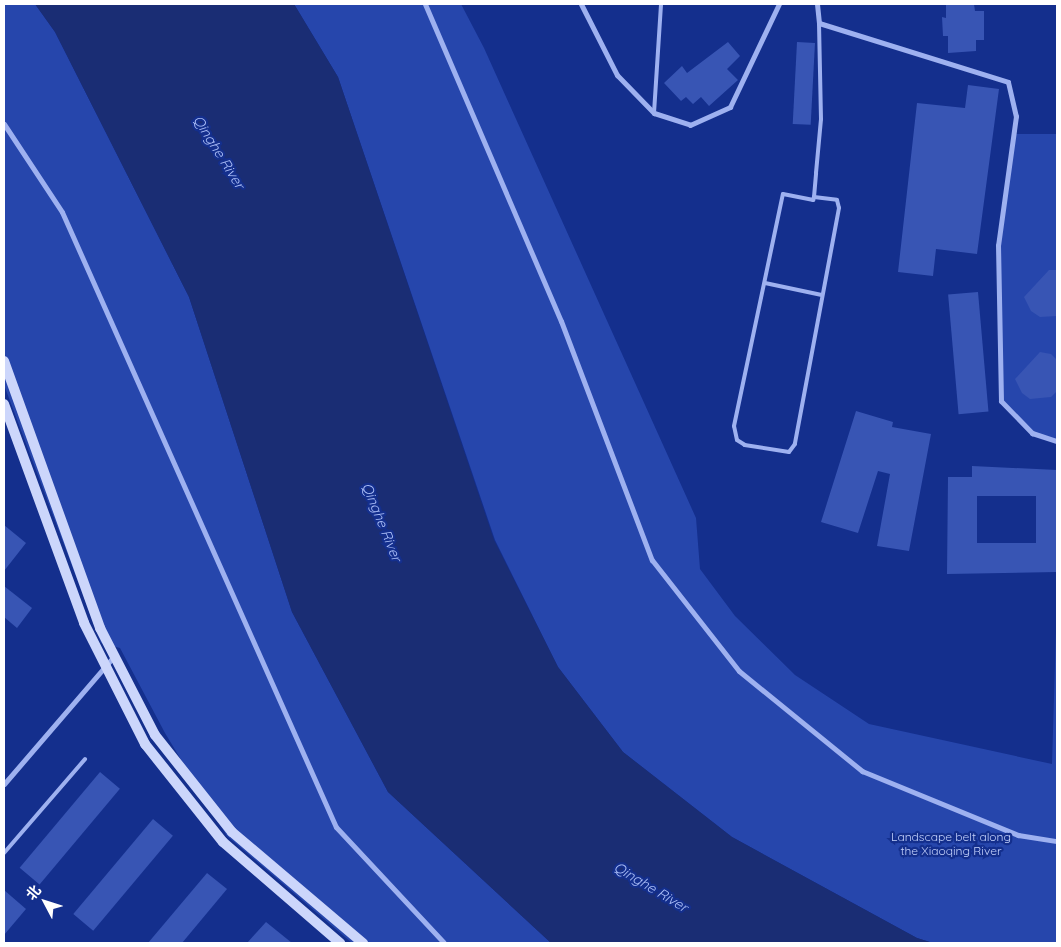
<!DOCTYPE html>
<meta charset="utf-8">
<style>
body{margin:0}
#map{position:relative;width:1061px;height:947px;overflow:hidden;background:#142f8d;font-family:Quicksand,"Noto Sans SC",sans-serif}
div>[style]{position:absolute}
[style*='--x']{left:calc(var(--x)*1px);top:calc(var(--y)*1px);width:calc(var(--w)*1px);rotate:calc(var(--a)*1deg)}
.green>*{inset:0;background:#2646ac}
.water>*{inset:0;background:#1a2d74}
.building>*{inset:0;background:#3855b4;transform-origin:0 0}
.service>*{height:4px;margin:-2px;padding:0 2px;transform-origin:2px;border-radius:2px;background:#9eb1f0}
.minor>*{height:5px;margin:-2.5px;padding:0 2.5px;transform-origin:2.5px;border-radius:2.5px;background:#9eb1f0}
.secondary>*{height:10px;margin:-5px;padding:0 5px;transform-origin:5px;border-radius:5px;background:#ccd6fb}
span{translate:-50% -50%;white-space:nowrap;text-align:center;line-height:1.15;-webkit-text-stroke:4.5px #142f8d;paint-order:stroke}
.park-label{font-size:12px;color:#c5d2fc}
.water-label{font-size:14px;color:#aabdf7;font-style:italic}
.frame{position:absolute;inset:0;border:5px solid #fff;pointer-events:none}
.north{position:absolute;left:20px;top:877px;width:50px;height:50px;-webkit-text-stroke:4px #142f8d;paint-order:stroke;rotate:310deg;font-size:14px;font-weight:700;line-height:20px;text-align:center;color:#fff}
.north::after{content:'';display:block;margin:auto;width:18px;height:22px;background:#fff;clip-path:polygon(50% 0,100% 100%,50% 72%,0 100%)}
</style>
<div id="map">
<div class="green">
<i style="clip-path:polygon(4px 4px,35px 4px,55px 32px,189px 297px,292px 612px,388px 792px,551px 943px,352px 943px,227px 836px,165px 733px,120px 648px,101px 643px,4px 385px)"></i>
<i style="clip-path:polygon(294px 4px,461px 4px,484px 48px,696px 518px,700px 569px,735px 616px,795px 675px,869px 724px,1052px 764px,1057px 597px,1057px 943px,933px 943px,917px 938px,732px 837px,623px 752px,558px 667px,495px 540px,338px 77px)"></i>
<i style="clip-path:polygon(1014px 134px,1057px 134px,1057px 441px,1032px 433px,1001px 401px,998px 245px)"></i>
</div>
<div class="water">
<i style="clip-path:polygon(35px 4px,294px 4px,338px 77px,494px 540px,558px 667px,623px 752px,732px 837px,917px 938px,933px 943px,551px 943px,388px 792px,292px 612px,189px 297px,55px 32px)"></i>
</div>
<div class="building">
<i style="clip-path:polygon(946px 4px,974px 4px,975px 11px,984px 11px,984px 40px,976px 40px,976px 51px,948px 53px,948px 36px,943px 36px,942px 17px,946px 18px)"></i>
<i style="clip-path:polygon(728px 42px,740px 56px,727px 69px,738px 80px,709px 106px,701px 97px,693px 104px,686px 97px,681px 101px,664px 83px,682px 66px,687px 73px)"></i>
<i style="left:797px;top:42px;width:18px;height:82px;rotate:3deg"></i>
<i style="clip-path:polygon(968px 85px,999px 89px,977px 254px,936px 249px,933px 276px,898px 272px,917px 103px,965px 108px)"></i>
<i style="clip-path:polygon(1049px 270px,1057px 270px,1057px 316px,1040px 317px,1031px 311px,1024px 297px)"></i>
<i style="left:978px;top:292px;width:120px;height:30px;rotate:85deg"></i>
<i style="clip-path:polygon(1040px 352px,1051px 354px,1057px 360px,1057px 391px,1051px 397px,1030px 399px,1022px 393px,1015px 379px)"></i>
<i style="clip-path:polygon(856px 411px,893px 422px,892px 427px,931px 434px,909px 551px,877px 546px,890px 474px,878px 471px,858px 533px,821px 522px)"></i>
<i style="clip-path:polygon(evenodd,972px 466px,1057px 470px,1057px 572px,947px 574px,948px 477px,972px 477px,972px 466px,977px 496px,1036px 496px,1036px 543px,977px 543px,977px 496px)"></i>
<i style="clip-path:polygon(4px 525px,26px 543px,4px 571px)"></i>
<i style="clip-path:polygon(4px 586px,32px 608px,17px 628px,4px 617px)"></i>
<i style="left:100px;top:772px;width:26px;height:125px;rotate:40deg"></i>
<i style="left:153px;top:819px;width:26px;height:124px;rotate:40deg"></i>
<i style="clip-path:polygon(207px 873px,227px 889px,182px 943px,148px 943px)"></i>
<i style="clip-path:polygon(4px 890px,26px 909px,4px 935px)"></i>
<i style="clip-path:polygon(266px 922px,292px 943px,247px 943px)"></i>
</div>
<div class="service">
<i style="--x:654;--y:113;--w:109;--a:-86.3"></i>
<i style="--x:814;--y:197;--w:23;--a:7"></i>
<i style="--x:837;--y:200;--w:8;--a:76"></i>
<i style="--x:839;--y:208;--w:240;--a:100.6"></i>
<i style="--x:795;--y:444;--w:10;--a:127"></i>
<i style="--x:789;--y:452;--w:45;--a:-171"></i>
<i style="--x:745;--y:445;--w:9;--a:-148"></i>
<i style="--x:737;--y:440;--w:14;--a:-102"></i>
<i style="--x:734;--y:426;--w:237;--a:-78.1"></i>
<i style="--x:783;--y:194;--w:31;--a:11"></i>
<i style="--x:813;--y:200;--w:3;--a:-72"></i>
<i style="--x:814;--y:197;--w:24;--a:-85"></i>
<i style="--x:816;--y:173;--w:54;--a:-84.7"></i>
<i style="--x:821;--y:119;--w:96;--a:-91.2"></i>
<i style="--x:765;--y:283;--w:58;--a:11.9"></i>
<i style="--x:4;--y:853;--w:124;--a:-49.2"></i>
</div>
<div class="minor">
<i style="--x:425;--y:4;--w:345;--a:66.8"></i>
<i style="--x:561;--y:321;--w:256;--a:69.2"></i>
<i style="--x:652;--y:560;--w:141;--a:51.9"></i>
<i style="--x:739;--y:671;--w:159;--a:39.1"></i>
<i style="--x:862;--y:771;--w:169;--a:22.3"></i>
<i style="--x:1018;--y:835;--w:39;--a:9"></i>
<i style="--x:581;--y:4;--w:80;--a:63.1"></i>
<i style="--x:617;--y:75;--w:53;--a:45.8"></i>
<i style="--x:654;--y:113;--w:38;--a:18"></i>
<i style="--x:690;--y:125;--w:44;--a:-24.2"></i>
<i style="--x:730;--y:107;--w:114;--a:-64.6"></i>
<i style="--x:817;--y:4;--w:19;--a:84"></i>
<i style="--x:819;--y:23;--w:198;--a:17.3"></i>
<i style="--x:1008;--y:82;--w:35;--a:77"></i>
<i style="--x:1016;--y:116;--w:130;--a:97.9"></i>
<i style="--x:998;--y:245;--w:156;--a:88.9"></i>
<i style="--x:1001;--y:401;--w:45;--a:45.9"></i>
<i style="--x:1032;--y:433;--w:26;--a:18"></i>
<i style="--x:4;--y:124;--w:105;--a:56.6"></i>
<i style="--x:62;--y:212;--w:673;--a:65.99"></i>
<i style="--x:336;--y:827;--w:158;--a:47"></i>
<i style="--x:4;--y:784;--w:169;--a:-49.3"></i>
</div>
<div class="secondary">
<i style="--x:4;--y:361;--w:284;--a:70.2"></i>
<i style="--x:100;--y:628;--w:120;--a:62.8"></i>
<i style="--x:155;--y:735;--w:124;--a:51.6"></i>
<i style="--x:232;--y:832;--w:172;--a:40.3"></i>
<i style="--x:4;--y:404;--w:233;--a:69.9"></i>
<i style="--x:84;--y:623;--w:136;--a:63.2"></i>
<i style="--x:145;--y:744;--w:125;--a:51.5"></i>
<i style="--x:223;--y:842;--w:155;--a:40.8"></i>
</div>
<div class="park-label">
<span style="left:951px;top:844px">Landscape belt along<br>the Xiaoqing River</span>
</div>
<div class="water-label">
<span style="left:219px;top:152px;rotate:58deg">Qinghe River</span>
<span style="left:382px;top:522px;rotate:68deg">Qinghe River</span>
<span style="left:651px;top:887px;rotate:31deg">Qinghe River</span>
</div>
<div class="frame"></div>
<div class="north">北</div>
</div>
